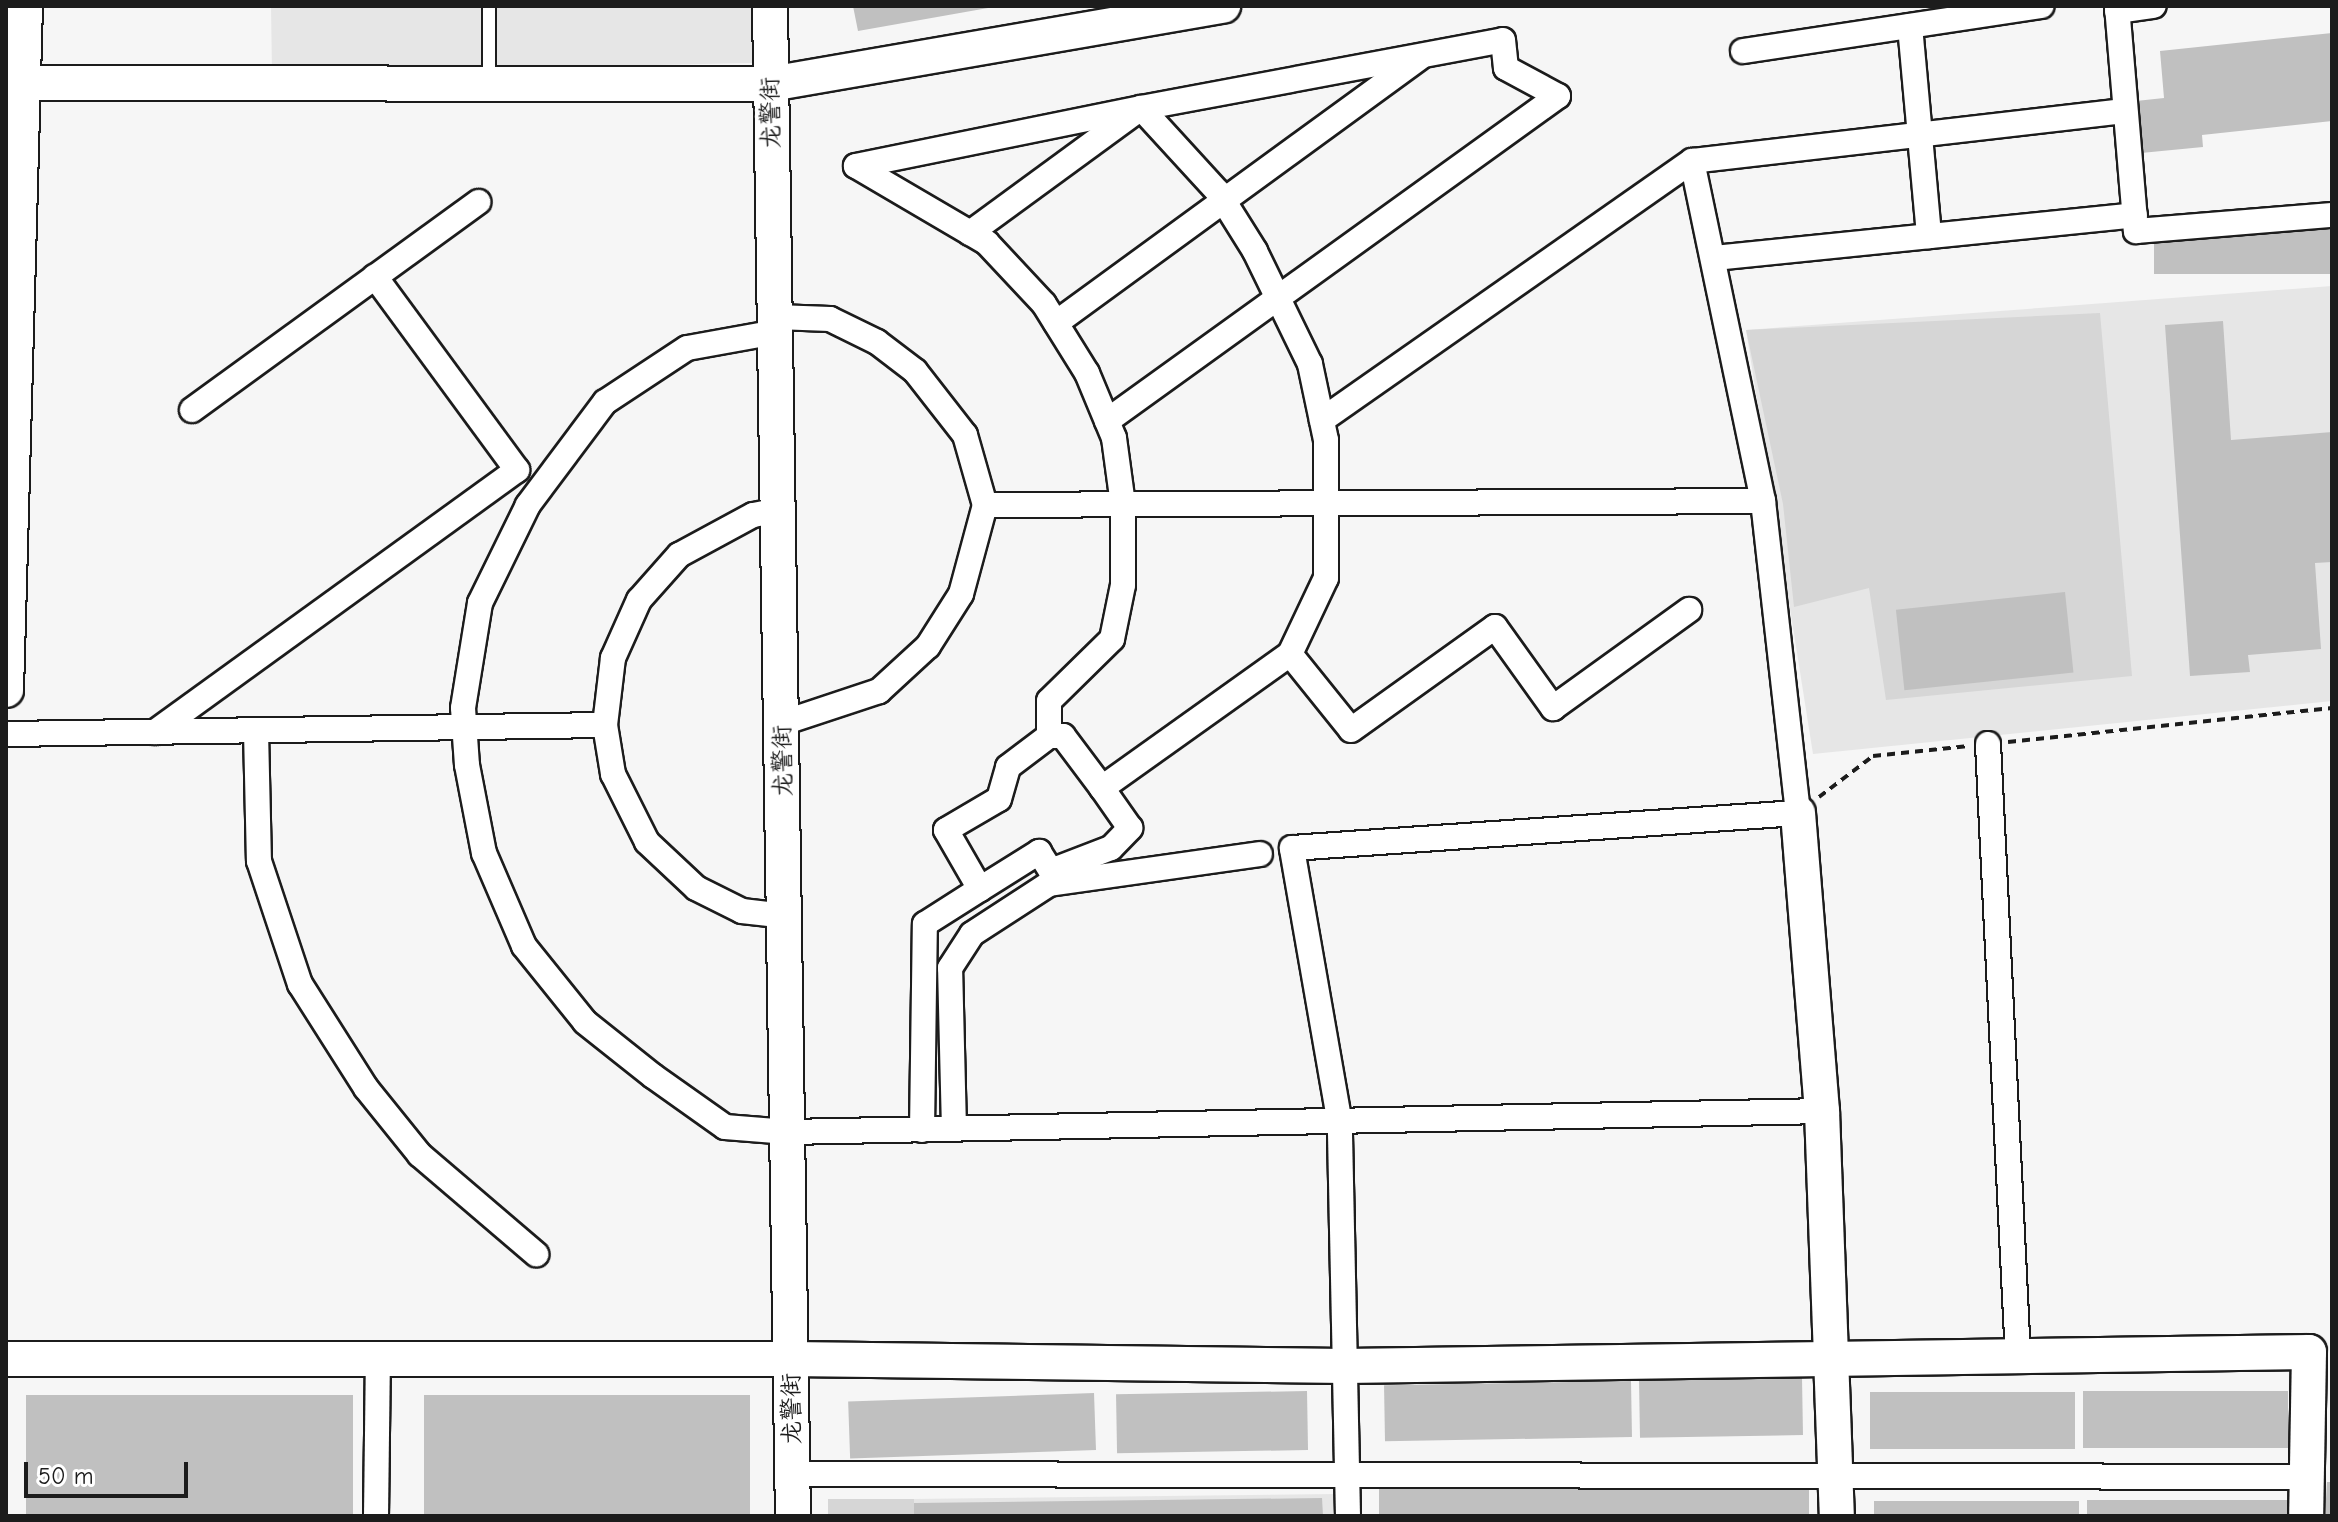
<!DOCTYPE html>
<meta charset="utf-8">
<style>
body{margin:0}
#map{position:relative;width:2338px;height:1522px;overflow:hidden;background:#f6f6f6;font-family:"Comic Neue","LXGW WenKai TC",sans-serif}
div>[style]{position:absolute}
[style*='--x']{left:calc(var(--x)*1px);top:calc(var(--y)*1px);width:calc(var(--w)*1px);rotate:calc(var(--a)*1deg)}
.built>*{inset:0;background:#e6e6e6}
.green>*{inset:0;background:#d6d6d6;transform-origin:0 0}
.building>*{inset:0;background:#c0c0c0;transform-origin:0 0}
.path>*{height:4px;margin-top:-2px;transform-origin:0;background:repeating-linear-gradient(90deg,#1c1c1c 0 8px,transparent 0 14px)}
.roads{filter:drop-shadow(2px 0 #1c1c1c) drop-shadow(-2px 0 #1c1c1c) drop-shadow(0 2px #1c1c1c) drop-shadow(0 -2px #1c1c1c)}
.lane>*{height:12px;margin:-6px;padding:0 6px;transform-origin:6px;border-radius:6px;background:#fff}
.street>*{height:24px;margin:-12px;padding:0 12px;transform-origin:12px;border-radius:12px;background:#fff}
.secondary>*{height:34px;margin:-17px;padding:0 17px;transform-origin:17px;border-radius:17px;background:#fff}
span{translate:-50% -50%;white-space:nowrap;text-align:center;line-height:1.15;-webkit-text-stroke:7px #fff;paint-order:stroke}
.street-label{font-size:24px;color:#1c1c1c}
.frame{position:absolute;inset:0;border:8px solid #1c1c1c;pointer-events:none}
.scale{position:absolute;left:24px;top:1462px;width:164px;height:36px;box-sizing:border-box;border:4px solid #1c1c1c;border-top:0;padding-left:10px;font-size:24px;line-height:28px;white-space:nowrap;color:#1c1c1c;-webkit-text-stroke:6px #fff;paint-order:stroke}
</style>
<div id="map">
<div class="built">
<i style="clip-path:polygon(271px 6px,752px 6px,753px 63px,272px 73px)"></i>
<i style="clip-path:polygon(2332px 286px,2332px 701px,1813px 754px,1746px 330px)"></i>
<i style="clip-path:polygon(1336px 1494px,1337px 1516px,828px 1516px,828px 1500px)"></i>
</div>
<div class="green">
<i style="clip-path:polygon(2100px 313px,2132px 676px,1886px 700px,1869px 588px,1794px 607px,1783px 504px,1746px 330px)"></i>
<i style="left:914px;top:1499px;width:17px;height:86px;rotate:90deg"></i>
</div>
<div class="building">
<i style="clip-path:polygon(853px 6px,988px 6px,988px 8px,858px 31px)"></i>
<i style="clip-path:polygon(2332px 33px,2332px 121px,2202px 135px,2203px 147px,2141px 153px,2136px 101px,2164px 98px,2160px 51px)"></i>
<i style="left:2332px;top:229px;width:45px;height:178px;rotate:90deg"></i>
<i style="clip-path:polygon(2223px 321px,2231px 440px,2332px 432px,2332px 562px,2315px 563px,2321px 649px,2248px 655px,2250px 672px,2190px 676px,2165px 325px)"></i>
<i style="left:2065px;top:592px;width:81px;height:170px;rotate:84deg"></i>
<i style="left:1802px;top:1378px;width:57px;height:163px;rotate:89deg"></i>
<i style="left:1631px;top:1381px;width:56px;height:247px;rotate:89deg"></i>
<i style="left:1307px;top:1391px;width:59px;height:191px;rotate:89deg"></i>
<i style="left:2288px;top:1391px;width:57px;height:205px;rotate:90deg"></i>
<i style="left:2075px;top:1392px;width:57px;height:205px;rotate:90deg"></i>
<i style="left:1094px;top:1393px;width:57px;height:246px;rotate:88deg"></i>
<i style="left:26px;top:1395px;width:327px;height:121px"></i>
<i style="left:750px;top:1395px;width:121px;height:326px;rotate:90deg"></i>
<i style="clip-path:polygon(2327px 1482px,2332px 1482px,2332px 1516px,2325px 1516px)"></i>
<i style="left:1379px;top:1489px;width:430px;height:27px"></i>
<i style="clip-path:polygon(1322px 1498px,1323px 1516px,914px 1516px,914px 1503px)"></i>
<i style="left:2292px;top:1500px;width:16px;height:205px;rotate:90deg"></i>
<i style="left:2079px;top:1501px;width:15px;height:205px;rotate:90deg"></i>
</div>
<div class="path">
<i style="--x:2008;--y:742;--w:326;--a:-6"></i>
<i style="--x:1819;--y:797;--w:68;--a:-37.2"></i>
<i style="--x:1873;--y:756;--w:96;--a:-6"></i>
</div>
<div class="roads">
<div class="lane">
<i style="--x:489;--y:6;--w:77;--a:90"></i>
</div>
<div class="street">
<i style="--x:2117;--y:6;--w:226;--a:85.2"></i>
<i style="--x:2136;--y:231;--w:197;--a:-4.7"></i>
<i style="--x:2117;--y:11;--w:37;--a:-8"></i>
<i style="--x:1910;--y:26;--w:211;--a:84.8"></i>
<i style="--x:1743;--y:51;--w:302;--a:-8.6"></i>
<i style="--x:970;--y:233;--w:212;--a:-36.2"></i>
<i style="--x:1141;--y:108;--w:368;--a:-10.6"></i>
<i style="--x:1503;--y:40;--w:28;--a:84"></i>
<i style="--x:1506;--y:68;--w:59;--a:28.3"></i>
<i style="--x:1558;--y:96;--w:556;--a:144.22"></i>
<i style="--x:1714;--y:258;--w:423;--a:-5.8"></i>
<i style="--x:776;--y:317;--w:54;--a:2.1"></i>
<i style="--x:830;--y:319;--w:52;--a:26.1"></i>
<i style="--x:877;--y:342;--w:48;--a:37.3"></i>
<i style="--x:915;--y:371;--w:81;--a:52"></i>
<i style="--x:965;--y:435;--w:73;--a:74.1"></i>
<i style="--x:985;--y:505;--w:92;--a:105.1"></i>
<i style="--x:961;--y:594;--w:62;--a:122.4"></i>
<i style="--x:928;--y:646;--w:67;--a:137.4"></i>
<i style="--x:879;--y:691;--w:102;--a:161.7"></i>
<i style="--x:1056;--y:323;--w:450;--a:-36.1"></i>
<i style="--x:776;--y:332;--w:90;--a:169.8"></i>
<i style="--x:687;--y:348;--w:98;--a:146.6"></i>
<i style="--x:605;--y:402;--w:129;--a:126.8"></i>
<i style="--x:528;--y:505;--w:109;--a:116.1"></i>
<i style="--x:480;--y:603;--w:106;--a:99.2"></i>
<i style="--x:463;--y:708;--w:57;--a:86"></i>
<i style="--x:467;--y:765;--w:90;--a:79.1"></i>
<i style="--x:484;--y:853;--w:101;--a:66.7"></i>
<i style="--x:524;--y:946;--w:97;--a:51.2"></i>
<i style="--x:585;--y:1022;--w:87;--a:38.5"></i>
<i style="--x:653;--y:1076;--w:88;--a:35.3"></i>
<i style="--x:725;--y:1127;--w:63;--a:4.5"></i>
<i style="--x:788;--y:1132;--w:1034;--a:-1.16"></i>
<i style="--x:192;--y:410;--w:354;--a:-36"></i>
<i style="--x:1322;--y:420;--w:452;--a:-35"></i>
<i style="--x:1692;--y:161;--w:436;--a:-6.6"></i>
<i style="--x:985;--y:505;--w:778;--a:-0.29"></i>
<i style="--x:779;--y:510;--w:26;--a:169"></i>
<i style="--x:753;--y:515;--w:84;--a:151.6"></i>
<i style="--x:679;--y:555;--w:60;--a:131.6"></i>
<i style="--x:639;--y:600;--w:64;--a:114.1"></i>
<i style="--x:613;--y:658;--w:67;--a:96.8"></i>
<i style="--x:605;--y:725;--w:50;--a:80.7"></i>
<i style="--x:613;--y:774;--w:76;--a:63.4"></i>
<i style="--x:647;--y:842;--w:67;--a:43.2"></i>
<i style="--x:696;--y:888;--w:51;--a:26.6"></i>
<i style="--x:742;--y:911;--w:43;--a:6.6"></i>
<i style="--x:1290;--y:654;--w:97;--a:51.2"></i>
<i style="--x:1351;--y:730;--w:177;--a:-35.6"></i>
<i style="--x:1495;--y:627;--w:100;--a:54.4"></i>
<i style="--x:1553;--y:708;--w:168;--a:-35.8"></i>
<i style="--x:256;--y:731;--w:130;--a:88.7"></i>
<i style="--x:259;--y:861;--w:130;--a:71.6"></i>
<i style="--x:300;--y:984;--w:123;--a:57.6"></i>
<i style="--x:366;--y:1088;--w:86;--a:51.1"></i>
<i style="--x:420;--y:1155;--w:153;--a:40.5"></i>
<i style="--x:155;--y:732;--w:447;--a:-35.9"></i>
<i style="--x:517;--y:470;--w:240;--a:-126.3"></i>
<i style="--x:6;--y:734;--w:599;--a:-0.86"></i>
<i style="--x:1988;--y:744;--w:614;--a:87.2"></i>
<i style="--x:980;--y:889;--w:70;--a:-32.1"></i>
<i style="--x:1039;--y:852;--w:22;--a:58"></i>
<i style="--x:1051;--y:871;--w:64;--a:-21"></i>
<i style="--x:1111;--y:848;--w:28;--a:-46"></i>
<i style="--x:1130;--y:828;--w:49;--a:-125"></i>
<i style="--x:954;--y:1129;--w:161;--a:-91.4"></i>
<i style="--x:950;--y:968;--w:40;--a:-57.1"></i>
<i style="--x:972;--y:934;--w:92;--a:-33"></i>
<i style="--x:1049;--y:884;--w:213;--a:-8.1"></i>
<i style="--x:922;--y:1130;--w:206;--a:-89.2"></i>
<i style="--x:925;--y:924;--w:65;--a:-32.5"></i>
<i style="--x:980;--y:889;--w:68;--a:-120"></i>
<i style="--x:946;--y:830;--w:61;--a:-30.3"></i>
<i style="--x:999;--y:799;--w:33;--a:-74"></i>
<i style="--x:1008;--y:767;--w:51;--a:-37.1"></i>
<i style="--x:1049;--y:736;--w:14;--a:0"></i>
<i style="--x:1063;--y:736;--w:65;--a:53.1"></i>
<i style="--x:1102;--y:788;--w:231;--a:-35.5"></i>
<i style="--x:1290;--y:654;--w:84;--a:-64.7"></i>
<i style="--x:1326;--y:578;--w:138;--a:-90"></i>
<i style="--x:1326;--y:440;--w:78;--a:-101.9"></i>
<i style="--x:1310;--y:364;--w:126;--a:-116"></i>
<i style="--x:1255;--y:251;--w:70;--a:-122.1"></i>
<i style="--x:1218;--y:192;--w:114;--a:-132.5"></i>
<i style="--x:1141;--y:108;--w:291;--a:168.5"></i>
<i style="--x:856;--y:166;--w:152;--a:30.4"></i>
<i style="--x:987;--y:243;--w:83;--a:46.9"></i>
<i style="--x:1044;--y:304;--w:81;--a:58.1"></i>
<i style="--x:1087;--y:373;--w:70;--a:67.4"></i>
<i style="--x:1114;--y:438;--w:68;--a:82.3"></i>
<i style="--x:1123;--y:505;--w:80;--a:90"></i>
<i style="--x:1123;--y:585;--w:55;--a:101.5"></i>
<i style="--x:1112;--y:639;--w:88;--a:135.5"></i>
<i style="--x:1049;--y:701;--w:35;--a:90"></i>
<i style="--x:793;--y:1474;--w:1514;--a:0.11"></i>
<i style="--x:376;--y:1516;--w:156;--a:-89.3"></i>
<i style="--x:1348;--y:1516;--w:392;--a:-91.2"></i>
<i style="--x:1340;--y:1124;--w:280;--a:-99.9"></i>
<i style="--x:1292;--y:848;--w:507;--a:-3.96"></i>
<i style="--x:1798;--y:813;--w:314;--a:-96.4"></i>
<i style="--x:1763;--y:501;--w:347;--a:-101.8"></i>
</div>
<div class="secondary">
<i style="--x:770;--y:6;--w:1510;--a:89.13"></i>
<i style="--x:26;--y:83;--w:744;--a:0.08"></i>
<i style="--x:770;--y:84;--w:460;--a:-9.8"></i>
<i style="--x:6;--y:690;--w:684;--a:-88.41"></i>
<i style="--x:1798;--y:813;--w:299;--a:85.4"></i>
<i style="--x:1822;--y:1111;--w:405;--a:87.9"></i>
<i style="--x:6;--y:1359;--w:785;--a:0"></i>
<i style="--x:791;--y:1359;--w:554;--a:0.72"></i>
<i style="--x:1345;--y:1366;--w:964;--a:-0.83"></i>
<i style="--x:2309;--y:1352;--w:164;--a:91"></i>
</div>
</div>
<div class="street-label">
<span style="left:771px;top:113px;rotate:-91deg">龙警街</span>
<span style="left:783px;top:761px;rotate:-91deg">龙警街</span>
<span style="left:792px;top:1409px;rotate:-91deg">龙警街</span>
</div>
<div class="frame"></div>
<div class="scale">50 m</div>
</div>
